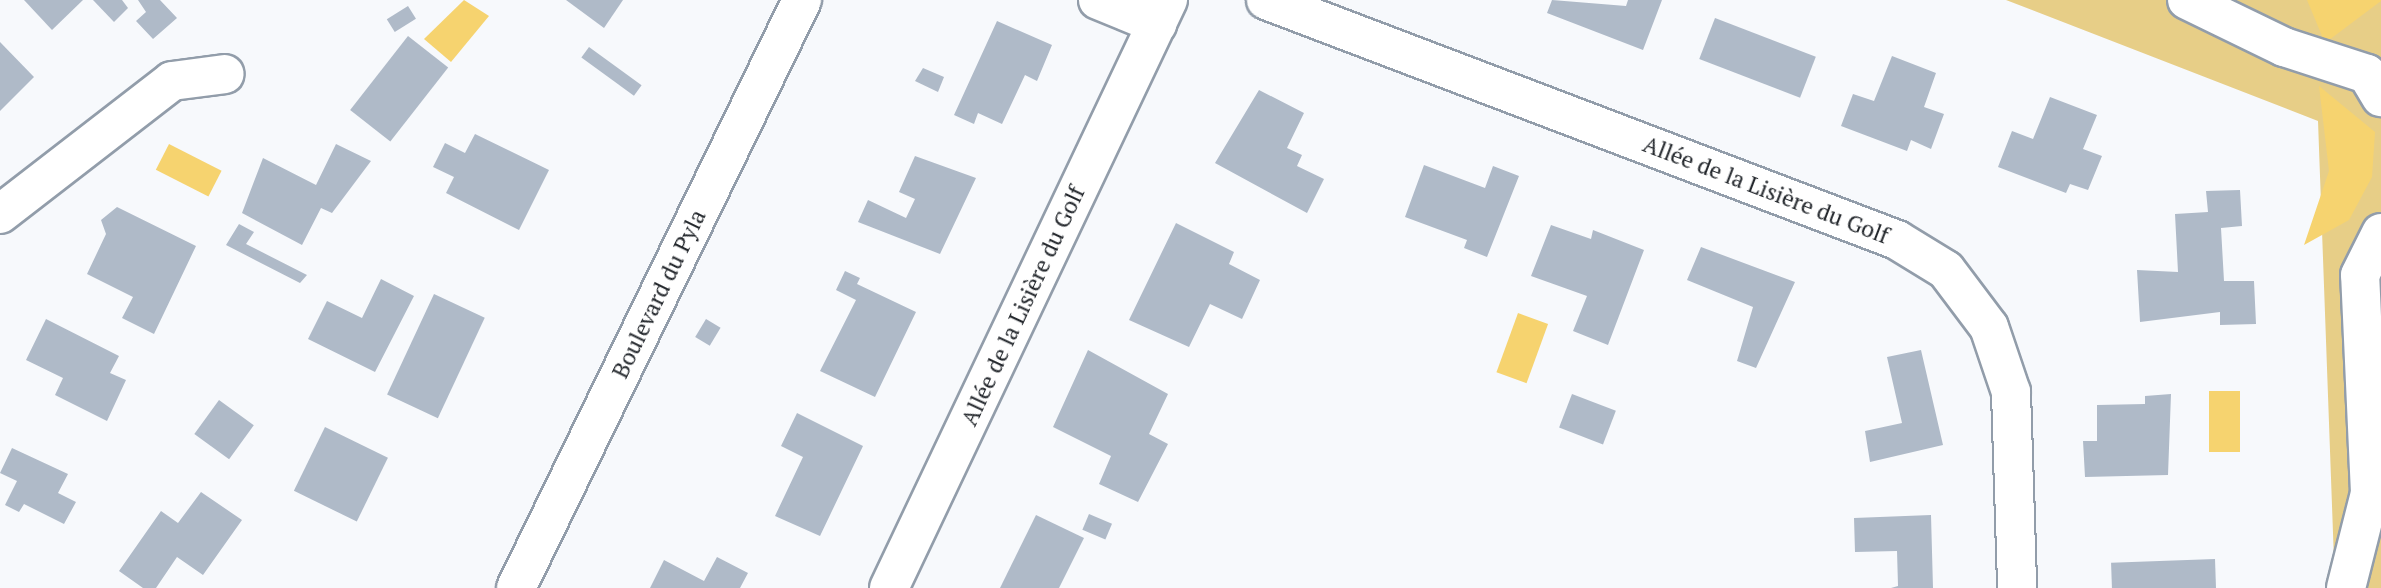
<!DOCTYPE html>
<meta charset="utf-8">
<style>
body{margin:0}
#map{position:relative;width:2381px;height:588px;overflow:hidden;background:#f7f9fc;font-family:"PT Serif",serif}
div>[style]{position:absolute}
[style*='--x']{left:calc(var(--x)*1px);top:calc(var(--y)*1px);width:calc(var(--w)*1px);rotate:calc(var(--a)*1deg)}
.green>*{inset:0;background:#e7ce87}
.water>*{inset:0;background:#f6d36f;transform-origin:0 0}
.building>*{inset:0;background:#afbac8;transform-origin:0 0}
.roads{filter:drop-shadow(2px 0 #929daa) drop-shadow(-2px 0 #929daa) drop-shadow(0 2px #929daa) drop-shadow(0 -2px #929daa)}
.minor>*{height:38px;margin:-19px;padding:0 19px;transform-origin:19px;border-radius:19px;background:#fff}
span{translate:-50% -50%;white-space:nowrap;text-align:center;line-height:1.15;-webkit-text-stroke:6px #fff;paint-order:stroke}
.street-label{font-size:23px;color:#24282d}
</style>
<div id="map">
<div class="green">
<i style="clip-path:polygon(2006px 0,2381px 0,2381px 588px,2335px 588px,2318px 121px)"></i>
</div>
<div class="water">
<i style="clip-path:polygon(464px 0,489px 16px,451px 62px,424px 39px)"></i>
<i style="clip-path:polygon(2307px 0,2381px 0,2381px 1px,2325px 43px)"></i>
<i style="clip-path:polygon(2319px 86px,2375px 132px,2372px 177px,2349px 220px,2304px 245px,2329px 171px)"></i>
<i style="left:169px;top:144px;width:59px;height:29px;rotate:27deg"></i>
<i style="left:1518px;top:313px;width:32px;height:63px;rotate:20deg"></i>
<i style="left:2209px;top:391px;width:31px;height:61px"></i>
</div>
<div class="building">
<i style="clip-path:polygon(24px 0,83px 0,52px 30px)"></i>
<i style="clip-path:polygon(93px 0,122px 0,128px 8px,114px 22px)"></i>
<i style="clip-path:polygon(138px 0,160px 0,177px 18px,153px 39px,136px 21px,146px 12px)"></i>
<i style="clip-path:polygon(566px 0,623px 0,604px 28px)"></i>
<i style="clip-path:polygon(1552px 0,1626px 6px,1628px 0,1662px 0,1643px 50px,1547px 13px)"></i>
<i style="left:408px;top:6px;width:15px;height:25px;rotate:58deg"></i>
<i style="left:1715px;top:18px;width:108px;height:44px;rotate:21deg"></i>
<i style="clip-path:polygon(997px 21px,1052px 45px,1037px 81px,1025px 75px,1002px 124px,978px 113px,974px 124px,954px 115px)"></i>
<i style="left:408px;top:36px;width:51px;height:94px;rotate:38deg"></i>
<i style="clip-path:polygon(0 42px,34px 77px,0 111px)"></i>
<i style="left:589px;top:47px;width:65px;height:13px;rotate:36deg"></i>
<i style="clip-path:polygon(1892px 56px,1936px 73px,1924px 107px,1944px 114px,1931px 149px,1911px 140px,1907px 151px,1841px 126px,1853px 94px,1874px 101px)"></i>
<i style="clip-path:polygon(923px 68px,944px 77px,938px 92px,915px 81px)"></i>
<i style="clip-path:polygon(1259px 90px,1304px 113px,1287px 148px,1302px 155px,1297px 166px,1324px 179px,1307px 213px,1215px 163px)"></i>
<i style="clip-path:polygon(2050px 97px,2097px 115px,2083px 149px,2102px 156px,2088px 190px,2070px 184px,2066px 193px,1998px 167px,2012px 131px,2033px 139px)"></i>
<i style="clip-path:polygon(475px 134px,549px 170px,519px 230px,446px 193px,454px 177px,433px 167px,445px 143px,465px 153px)"></i>
<i style="clip-path:polygon(336px 144px,371px 161px,332px 213px,321px 208px,302px 245px,242px 213px,263px 158px,316px 185px)"></i>
<i style="clip-path:polygon(915px 156px,976px 178px,940px 254px,858px 222px,868px 200px,906px 218px,915px 199px,899px 192px)"></i>
<i style="clip-path:polygon(1424px 165px,1485px 188px,1493px 166px,1519px 176px,1487px 257px,1464px 248px,1467px 240px,1405px 217px)"></i>
<i style="clip-path:polygon(2240px 190px,2242px 226px,2221px 228px,2224px 281px,2254px 281px,2256px 324px,2220px 325px,2220px 312px,2140px 322px,2137px 270px,2178px 272px,2175px 214px,2208px 212px,2206px 191px)"></i>
<i style="clip-path:polygon(117px 207px,196px 246px,154px 334px,122px 318px,133px 297px,87px 274px,106px 234px,101px 220px)"></i>
<i style="clip-path:polygon(1176px 223px,1234px 252px,1229px 264px,1260px 280px,1242px 319px,1210px 304px,1189px 347px,1129px 320px)"></i>
<i style="clip-path:polygon(239px 224px,254px 232px,246px 244px,307px 275px,300px 283px,226px 245px)"></i>
<i style="clip-path:polygon(1551px 225px,1591px 239px,1593px 230px,1644px 250px,1608px 345px,1573px 331px,1587px 296px,1531px 276px)"></i>
<i style="clip-path:polygon(1701px 247px,1795px 282px,1756px 368px,1737px 361px,1753px 307px,1687px 280px)"></i>
<i style="clip-path:polygon(845px 271px,860px 278px,857px 284px,916px 312px,875px 397px,820px 371px,856px 300px,836px 290px)"></i>
<i style="clip-path:polygon(381px 279px,414px 296px,375px 372px,308px 339px,327px 301px,362px 318px)"></i>
<i style="left:434px;top:294px;width:56px;height:111px;rotate:25deg"></i>
<i style="clip-path:polygon(46px 319px,119px 356px,110px 373px,126px 380px,107px 421px,55px 395px,63px 378px,26px 360px)"></i>
<i style="left:706px;top:319px;width:17px;height:21px;rotate:31deg"></i>
<i style="clip-path:polygon(1088px 350px,1168px 394px,1149px 434px,1168px 444px,1138px 502px,1099px 484px,1111px 456px,1053px 427px)"></i>
<i style="clip-path:polygon(1921px 350px,1943px 445px,1870px 462px,1865px 431px,1902px 423px,1887px 357px)"></i>
<i style="left:1572px;top:394px;width:47px;height:36px;rotate:21deg"></i>
<i style="clip-path:polygon(2171px 394px,2168px 475px,2085px 477px,2083px 441px,2097px 441px,2097px 405px,2145px 404px,2145px 396px)"></i>
<i style="left:219px;top:400px;width:43px;height:42px;rotate:36deg"></i>
<i style="clip-path:polygon(797px 413px,863px 446px,820px 536px,775px 516px,803px 457px,781px 446px)"></i>
<i style="left:325px;top:427px;width:70px;height:71px;rotate:26deg"></i>
<i style="clip-path:polygon(12px 448px,68px 474px,58px 493px,76px 502px,64px 524px,24px 504px,19px 512px,5px 505px,17px 481px,0 473px)"></i>
<i style="clip-path:polygon(201px 492px,242px 520px,203px 575px,177px 557px,156px 588px,143px 588px,119px 571px,161px 511px,178px 523px)"></i>
<i style="left:1089px;top:514px;width:25px;height:17px;rotate:23deg"></i>
<i style="clip-path:polygon(1036px 515px,1084px 538px,1059px 588px,1000px 588px)"></i>
<i style="clip-path:polygon(1931px 515px,1933px 588px,1891px 588px,1898px 586px,1897px 551px,1855px 552px,1854px 518px)"></i>
<i style="clip-path:polygon(717px 557px,748px 573px,740px 588px,650px 588px,664px 560px,704px 581px)"></i>
<i style="left:2215px;top:559px;width:29px;height:104px;rotate:88deg"></i>
</div>
<div class="roads">
<div class="minor">
<i style="--x:1098;--y:0;--w:64;--a:22.1"></i>
<i style="--x:1266;--y:0;--w:675;--a:20.82"></i>
<i style="--x:1897;--y:240;--w:57;--a:31.5"></i>
<i style="--x:1946;--y:270;--w:71;--a:53"></i>
<i style="--x:1989;--y:327;--w:69;--a:71.3"></i>
<i style="--x:2011;--y:392;--w:196;--a:88.2"></i>
<i style="--x:2187;--y:0;--w:108;--a:25.9"></i>
<i style="--x:2284;--y:47;--w:87;--a:18"></i>
<i style="--x:2367;--y:74;--w:27;--a:59"></i>
<i style="--x:0;--y:214;--w:217;--a:-37.7"></i>
<i style="--x:172;--y:81;--w:53;--a:-7.5"></i>
<i style="--x:516;--y:588;--w:654;--a:-64.06"></i>
<i style="--x:889;--y:588;--w:651;--a:-64.62"></i>
<i style="--x:2346;--y:588;--w:98;--a:-75.8"></i>
<i style="--x:2370;--y:493;--w:218;--a:-92.6"></i>
<i style="--x:2360;--y:275;--w:47;--a:-63.4"></i>
</div>
</div>
<div class="street-label">
<span style="left:1766px;top:190px;rotate:21deg">Allée de la Lisière du Golf</span>
<span style="left:659px;top:294px;rotate:-64deg">Boulevard du Pyla</span>
<span style="left:1023px;top:306px;rotate:-65deg">Allée de la Lisière du Golf</span>
</div>
</div>
